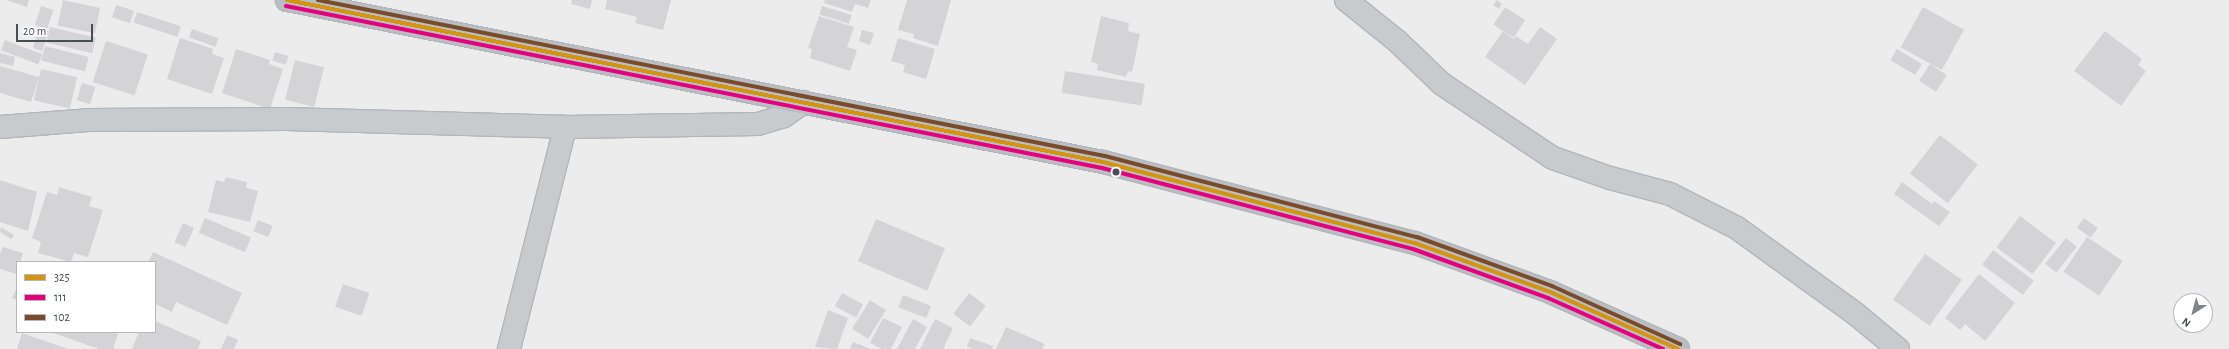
<!DOCTYPE html>
<style>
body{margin:0}
#map{position:relative;width:2229px;height:349px;overflow:hidden;background:#edecec;font-family:"Alegreya Sans",sans-serif}
div>[style]{position:absolute}
[style*='--x']{left:calc(var(--x)*1px);top:calc(var(--y)*1px);width:calc(var(--w)*1px);rotate:calc(var(--a)*1deg)}
.building>*{inset:0;background:#d4d4d6;transform-origin:0 0}
.roads{filter:drop-shadow(1px 0 #b2b6bb) drop-shadow(-1px 0 #b2b6bb) drop-shadow(0 1px #b2b6bb) drop-shadow(0 -1px #b2b6bb)}
.street>*{height:22px;margin:-11px;padding:0 11px;transform-origin:11px;border-radius:11px;background:#c8cbcd}
.highway>*{height:22px;margin:-11px;padding:0 11px;transform-origin:11px;border-radius:11px;background:#babec2}
.bus-1>*{height:4px;margin:-2px;padding:0 2px;transform-origin:2px;border-radius:2px;background:#d39411}
.bus-2>*{height:4px;margin:-2px;padding:0 2px;transform-origin:2px;border-radius:2px;background:#e5007d}
.bus-3>*{height:4px;margin:-2px;padding:0 2px;transform-origin:2px;border-radius:2px;background:#7a4b2a}
.dots>*{width:11px;height:11px;translate:-50% -50%;box-sizing:border-box;border:2px solid #fff;border-radius:50%}
span{translate:-50% -50%;white-space:nowrap;text-align:center;line-height:1.15;-webkit-text-stroke:3px #fff;paint-order:stroke}
.legend{position:absolute;left:16px;top:261px;width:140px;height:72px;box-sizing:border-box;background:#fff;border:1px solid #b5b8bc;margin:0;padding:5px 7px;list-style:none;font-size:12px;color:#454e57}
.legend li{display:flex;align-items:center;gap:8px;height:20px}
.legend b{width:20px;border:1px solid #b5b8bc}
.north{position:absolute;left:2173px;top:293px;width:40px;height:40px;box-sizing:border-box;background:#fff;border:1px solid #b5b8bc;border-radius:50%;rotate:216deg;font-size:11px;font-weight:700;line-height:16px;text-align:center;color:#454e57}
.north::after{content:'';display:block;margin:auto;width:14px;height:18px;background:#80858b;clip-path:polygon(50% 0,100% 100%,50% 72%,0 100%)}
.scale{position:absolute;left:16px;top:24px;width:77px;height:18px;box-sizing:border-box;border:2px solid #454e57;border-top:0;padding-left:5px;font-size:12px;line-height:14px;white-space:nowrap;color:#454e57;-webkit-text-stroke:3px #fff;paint-order:stroke}
</style>
<div id="map">
<div class="building">
<i style="clip-path:polygon(6px 0,29px 0,27px 7px)"></i>
<i style="left:63px;top:0;width:38px;height:26px;rotate:12deg"></i>
<i style="clip-path:polygon(572px 0,592px 0,590px 9px,571px 4px)"></i>
<i style="clip-path:polygon(607px 0,671px 0,663px 30px,635px 23px,637px 17px,605px 9px)"></i>
<i style="clip-path:polygon(825px 0,871px 0,868px 8px,855px 4px,852px 12px,824px 3px)"></i>
<i style="clip-path:polygon(907px 0,951px 0,938px 46px,913px 38px,914px 34px,898px 30px)"></i>
<i style="clip-path:polygon(1497px 0,1502px 4px,1499px 9px,1493px 5px)"></i>
<i style="left:116px;top:5px;width:19px;height:13px;rotate:18deg"></i>
<i style="left:41px;top:6px;width:13px;height:20px;rotate:18deg"></i>
<i style="left:822px;top:6px;width:31px;height:9px;rotate:17deg"></i>
<i style="left:1505px;top:7px;width:24px;height:21px;rotate:33deg"></i>
<i style="left:1923px;top:7px;width:47px;height:46px;rotate:29deg"></i>
<i style="left:137px;top:12px;width:46px;height:11px;rotate:18deg"></i>
<i style="clip-path:polygon(819px 16px,854px 27px,847px 47px,857px 50px,850px 71px,810px 58px,812px 49px,808px 48px)"></i>
<i style="clip-path:polygon(1101px 16px,1129px 23px,1128px 31px,1140px 34px,1132px 72px,1128px 71px,1126px 77px,1097px 70px,1098px 64px,1091px 62px)"></i>
<i style="left:50px;top:27px;width:47px;height:16px;rotate:13deg"></i>
<i style="clip-path:polygon(1540px 27px,1557px 39px,1525px 85px,1485px 57px,1503px 31px,1514px 39px,1516px 36px,1528px 44px)"></i>
<i style="left:39px;top:28px;width:10px;height:21px;rotate:17deg"></i>
<i style="left:192px;top:29px;width:28px;height:9px;rotate:19deg"></i>
<i style="clip-path:polygon(862px 30px,874px 33px,870px 45px,859px 41px)"></i>
<i style="clip-path:polygon(2105px 31px,2142px 59px,2138px 65px,2146px 71px,2121px 106px,2074px 71px)"></i>
<i style="clip-path:polygon(180px 38px,213px 49px,212px 54px,224px 58px,212px 94px,167px 79px)"></i>
<i style="clip-path:polygon(898px 38px,935px 49px,926px 79px,903px 72px,905px 65px,891px 61px)"></i>
<i style="left:5px;top:40px;width:40px;height:11px;rotate:21deg"></i>
<i style="left:106px;top:41px;width:44px;height:43px;rotate:18deg"></i>
<i style="left:45px;top:46px;width:45px;height:15px;rotate:14deg"></i>
<i style="clip-path:polygon(236px 49px,270px 60px,269px 64px,283px 69px,270px 109px,222px 93px)"></i>
<i style="left:1897px;top:49px;width:29px;height:13px;rotate:31deg"></i>
<i style="left:275px;top:52px;width:14px;height:9px;rotate:17deg"></i>
<i style="clip-path:polygon(0 53px,15px 57px,13px 66px,0 63px)"></i>
<i style="left:295px;top:60px;width:30px;height:41px;rotate:14deg"></i>
<i style="left:1930px;top:64px;width:20px;height:20px;rotate:33deg"></i>
<i style="clip-path:polygon(0 66px,39px 77px,31px 102px,0 93px)"></i>
<i style="left:41px;top:69px;width:37px;height:32px;rotate:13deg"></i>
<i style="left:1065px;top:71px;width:81px;height:22px;rotate:9deg"></i>
<i style="left:82px;top:83px;width:14px;height:18px;rotate:17deg"></i>
<i style="left:1940px;top:135px;width:48px;height:49px;rotate:38deg"></i>
<i style="clip-path:polygon(226px 177px,247px 182px,246px 188px,258px 191px,250px 222px,208px 212px,216px 180px,224px 182px)"></i>
<i style="clip-path:polygon(0 180px,37px 192px,28px 231px,0 222px)"></i>
<i style="clip-path:polygon(1902px 182px,1932px 204px,1934px 201px,1950px 212px,1939px 226px,1894px 194px)"></i>
<i style="clip-path:polygon(59px 187px,92px 197px,89px 206px,103px 210px,88px 257px,74px 253px,71px 262px,38px 253px,41px 242px,32px 238px,47px 192px,57px 195px)"></i>
<i style="left:2020px;top:216px;width:45px;height:39px;rotate:37deg"></i>
<i style="left:205px;top:218px;width:50px;height:16px;rotate:23deg"></i>
<i style="left:2084px;top:218px;width:17px;height:12px;rotate:36deg"></i>
<i style="left:876px;top:219px;width:75px;height:46px;rotate:23deg"></i>
<i style="left:258px;top:220px;width:16px;height:12px;rotate:22deg"></i>
<i style="left:183px;top:223px;width:12px;height:21px;rotate:24deg"></i>
<i style="clip-path:polygon(1px 227px,14px 235px,11px 239px,0 232px)"></i>
<i style="left:2087px;top:237px;width:43px;height:42px;rotate:34deg"></i>
<i style="left:2066px;top:238px;width:14px;height:33px;rotate:39deg"></i>
<i style="clip-path:polygon(3px 247px,23px 253px,20px 262px,17px 262px,16px 274px,0 269px,0 254px)"></i>
<i style="left:1993px;top:250px;width:51px;height:18px;rotate:37deg"></i>
<i style="clip-path:polygon(153px 252px,242px 293px,227px 325px,176px 302px,172px 312px,155px 304px,155px 262px,148px 262px)"></i>
<i style="left:1925px;top:254px;width:45px;height:56px;rotate:35deg"></i>
<i style="clip-path:polygon(1979px 274px,2015px 303px,1985px 341px,1965px 324px,1960px 330px,1945px 318px)"></i>
<i style="left:343px;top:284px;width:28px;height:24px;rotate:19deg"></i>
<i style="clip-path:polygon(17px 287px,17px 300px,12px 298px)"></i>
<i style="left:842px;top:293px;width:24px;height:15px;rotate:28deg"></i>
<i style="left:969px;top:293px;width:21px;height:26px;rotate:37deg"></i>
<i style="left:903px;top:295px;width:30px;height:13px;rotate:21deg"></i>
<i style="left:870px;top:300px;width:19px;height:34px;rotate:32deg"></i>
<i style="clip-path:polygon(828px 310px,848px 318px,837px 349px,815px 347px)"></i>
<i style="clip-path:polygon(883px 318px,902px 327px,891px 349px,882px 349px,870px 343px)"></i>
<i style="clip-path:polygon(913px 319px,927px 327px,915px 349px,897px 349px)"></i>
<i style="clip-path:polygon(935px 319px,953px 328px,943px 349px,920px 349px)"></i>
<i style="clip-path:polygon(155px 321px,201px 341px,198px 349px,132px 349px,139px 332px,155px 332px)"></i>
<i style="clip-path:polygon(1006px 327px,1045px 344px,1042px 349px,996px 349px)"></i>
<i style="clip-path:polygon(50px 332px,112px 332px,118px 334px,113px 349px,99px 349px)"></i>
<i style="clip-path:polygon(22px 333px,68px 349px,17px 349px)"></i>
<i style="clip-path:polygon(227px 335px,238px 340px,234px 349px,221px 349px)"></i>
<i style="clip-path:polygon(970px 338px,993px 346px,992px 349px,974px 349px,967px 347px)"></i>
<i style="clip-path:polygon(853px 342px,871px 349px,850px 349px)"></i>
</div>
<div class="roads">
<div class="street">
<i style="--x:1346;--y:0;--w:65;--a:38.8"></i>
<i style="--x:1397;--y:41;--w:62;--a:43.7"></i>
<i style="--x:1442;--y:84;--w:133;--a:33.7"></i>
<i style="--x:1553;--y:158;--w:60;--a:19.3"></i>
<i style="--x:1610;--y:178;--w:62;--a:14.9"></i>
<i style="--x:1670;--y:194;--w:75;--a:26.9"></i>
<i style="--x:1737;--y:228;--w:148;--a:35.9"></i>
<i style="--x:1857;--y:315;--w:53;--a:39.7"></i>
<i style="--x:0;--y:127;--w:88;--a:-4.5"></i>
<i style="--x:88;--y:120;--w:199;--a:-0.3"></i>
<i style="--x:287;--y:119;--w:278;--a:1.6"></i>
<i style="--x:565;--y:127;--w:193;--a:-0.9"></i>
<i style="--x:758;--y:124;--w:27;--a:-17"></i>
<i style="--x:784;--y:116;--w:24;--a:-35"></i>
<i style="--x:509;--y:349;--w:229;--a:-75.8"></i>
</div>
<div class="highway">
<i style="--x:287;--y:0;--w:832;--a:11.23"></i>
<i style="--x:1103;--y:162;--w:322;--a:14.6"></i>
<i style="--x:1415;--y:243;--w:144;--a:19.9"></i>
<i style="--x:1550;--y:292;--w:140;--a:24"></i>
</div>
</div>
<div class="bus-1">
<i style="--x:287;--y:0;--w:832;--a:11.23"></i>
<i style="--x:1103;--y:162;--w:322;--a:14.6"></i>
<i style="--x:1415;--y:243;--w:144;--a:19.9"></i>
<i style="--x:1550;--y:292;--w:140;--a:24"></i>
</div>
<div class="bus-2">
<i style="--x:286;--y:6;--w:832;--a:11.23"></i>
<i style="--x:1102;--y:168;--w:321;--a:14.6"></i>
<i style="--x:1413;--y:249;--w:144;--a:19.9"></i>
<i style="--x:1548;--y:298;--w:126;--a:23.9"></i>
</div>
<div class="bus-3">
<i style="--x:318;--y:0;--w:802;--a:11.21"></i>
<i style="--x:1105;--y:156;--w:322;--a:14.6"></i>
<i style="--x:1417;--y:237;--w:144;--a:19.9"></i>
<i style="--x:1552;--y:286;--w:141;--a:24.4"></i>
</div>
<div class="dots">
<i style="left:1116px;top:172px;background:#454e57"></i>
</div>
<ul class="legend">
<li><b style="height:5px;background:#d39411"></b>325</li>
<li><b style="height:5px;background:#e5007d"></b>111</li>
<li><b style="height:5px;background:#7a4b2a"></b>102</li>
</ul>
<div class="north">N</div>
<div class="scale">20 m</div>
</div>
